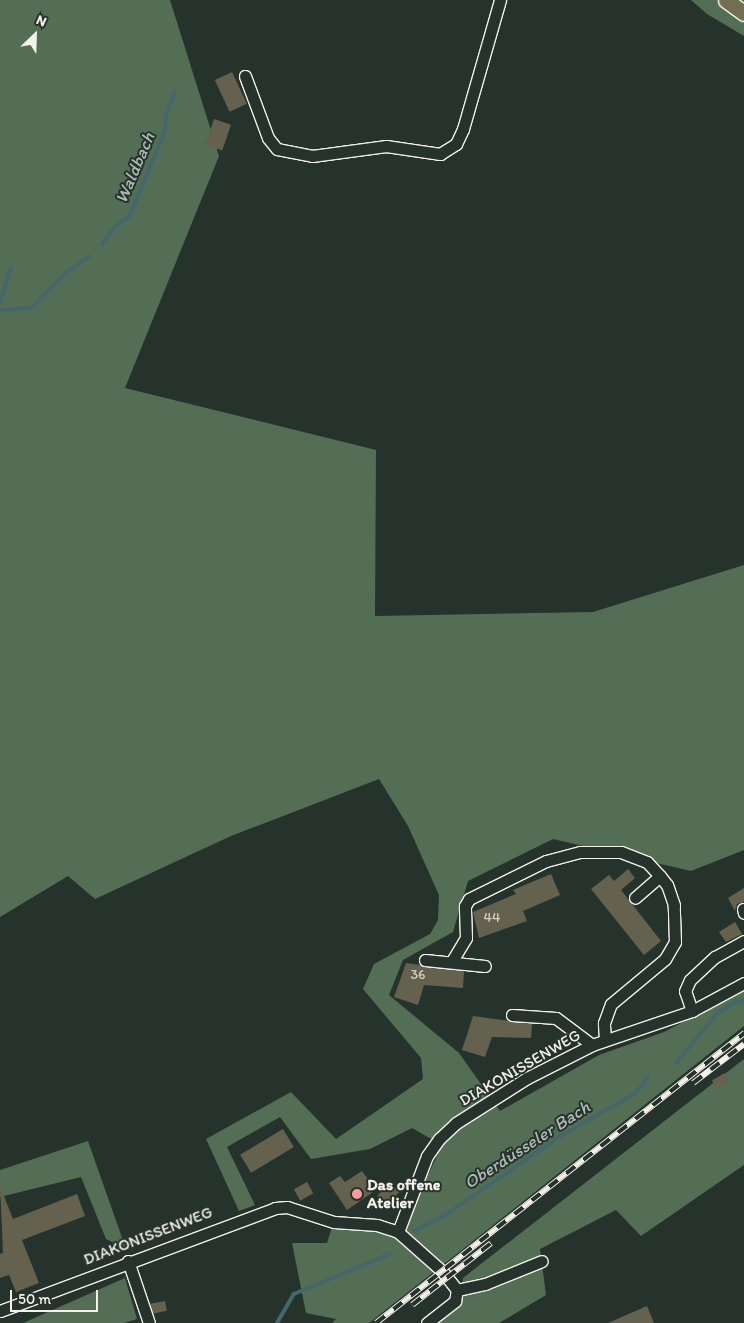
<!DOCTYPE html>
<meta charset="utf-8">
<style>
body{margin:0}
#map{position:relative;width:744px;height:1323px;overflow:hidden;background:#26332d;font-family:Itim,sans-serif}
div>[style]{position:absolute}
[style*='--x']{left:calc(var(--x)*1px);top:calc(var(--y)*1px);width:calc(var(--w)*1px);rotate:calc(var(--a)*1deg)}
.green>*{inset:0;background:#536e54}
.stream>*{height:4px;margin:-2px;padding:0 2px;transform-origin:2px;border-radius:2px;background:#45676b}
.building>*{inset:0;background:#64624e;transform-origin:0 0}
.roads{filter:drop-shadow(1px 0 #f4f1e8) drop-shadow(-1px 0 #f4f1e8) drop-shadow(0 1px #f4f1e8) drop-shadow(0 -1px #f4f1e8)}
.minor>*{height:11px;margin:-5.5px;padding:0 5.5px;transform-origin:5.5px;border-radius:5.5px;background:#26332d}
.major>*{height:15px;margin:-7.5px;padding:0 7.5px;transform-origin:7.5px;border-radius:7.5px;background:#726e52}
.rail>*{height:5.5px;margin-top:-2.75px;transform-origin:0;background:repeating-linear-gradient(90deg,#26332d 0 11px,#f4f1e8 0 22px);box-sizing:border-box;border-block:1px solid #f4f1e8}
.dots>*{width:14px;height:14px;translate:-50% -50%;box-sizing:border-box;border:2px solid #26332d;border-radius:50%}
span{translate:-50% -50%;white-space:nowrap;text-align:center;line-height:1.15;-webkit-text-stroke:4px #26332d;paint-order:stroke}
.number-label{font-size:14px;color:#d0cdc2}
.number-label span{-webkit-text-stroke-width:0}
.street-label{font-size:16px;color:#f4f1e8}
.poi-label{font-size:16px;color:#f4f1e8;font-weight:700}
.left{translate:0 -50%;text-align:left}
.water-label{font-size:18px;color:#aebab6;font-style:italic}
.north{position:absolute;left:10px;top:10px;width:50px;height:50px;-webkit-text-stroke:4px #26332d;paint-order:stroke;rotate:24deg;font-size:14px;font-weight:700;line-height:20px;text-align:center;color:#f4f1e8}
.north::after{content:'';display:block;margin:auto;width:18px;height:22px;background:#f4f1e8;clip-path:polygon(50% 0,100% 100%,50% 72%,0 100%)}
.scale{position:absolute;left:10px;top:1290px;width:88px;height:22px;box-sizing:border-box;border:2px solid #f4f1e8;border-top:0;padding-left:6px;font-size:15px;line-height:18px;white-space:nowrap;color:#f4f1e8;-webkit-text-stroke:4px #26332d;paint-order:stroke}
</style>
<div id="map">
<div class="green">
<i style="clip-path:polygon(0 0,170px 0,219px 156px,125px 388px,376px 450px,375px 616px,593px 612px,744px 565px,744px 850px,691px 871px,553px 839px,468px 881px,453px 932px,403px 960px,389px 995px,459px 1053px,500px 1111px,599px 1055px,664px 1032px,744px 990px,744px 1026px,443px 1265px,402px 1231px,442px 1145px,412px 1128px,370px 1149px,311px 1159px,280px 1117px,227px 1147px,255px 1205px,239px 1211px,206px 1139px,291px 1092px,336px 1139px,423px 1079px,421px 1058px,363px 989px,374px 964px,430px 934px,438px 920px,439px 895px,408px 826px,379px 779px,231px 836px,95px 899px,68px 876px,0 917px)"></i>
<i style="clip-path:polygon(691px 0,744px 0,744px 36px,707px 14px)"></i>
<i style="clip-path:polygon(744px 1059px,744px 1165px,641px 1236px,616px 1210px,540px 1249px,546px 1295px,499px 1323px,436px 1323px,461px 1306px,463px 1278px)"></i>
<i style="clip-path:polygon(88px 1141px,126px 1249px,106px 1239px,81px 1177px,0 1197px,0 1170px)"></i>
<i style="clip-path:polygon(333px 1224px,375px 1229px,394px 1235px,435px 1271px,369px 1323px,332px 1323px,336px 1319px,306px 1313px,292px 1243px,327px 1243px)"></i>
<i style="clip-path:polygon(125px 1278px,137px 1319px,124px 1323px,23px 1323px)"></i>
</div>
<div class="stream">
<i style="--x:102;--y:244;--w:17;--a:-54"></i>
<i style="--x:112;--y:230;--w:23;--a:-40"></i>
<i style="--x:130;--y:215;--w:91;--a:-67.4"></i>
<i style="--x:165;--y:131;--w:17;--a:-87"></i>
<i style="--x:166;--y:114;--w:24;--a:-68"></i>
<i style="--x:0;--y:303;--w:37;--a:-73"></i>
<i style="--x:0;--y:311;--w:33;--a:-7"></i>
<i style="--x:33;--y:307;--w:47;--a:-45.9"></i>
<i style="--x:66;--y:273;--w:29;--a:-35"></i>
<i style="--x:676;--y:1063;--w:64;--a:-50.1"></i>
<i style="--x:717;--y:1014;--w:22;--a:-34"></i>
<i style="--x:735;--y:1002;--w:9;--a:-6"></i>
<i style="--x:414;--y:1231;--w:34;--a:-27"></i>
<i style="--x:444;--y:1216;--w:143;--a:-34.5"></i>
<i style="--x:562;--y:1135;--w:85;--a:-29.6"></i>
<i style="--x:636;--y:1093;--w:21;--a:-53"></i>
<i style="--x:277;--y:1323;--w:34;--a:-60"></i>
<i style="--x:294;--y:1294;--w:104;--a:-22.6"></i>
</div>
<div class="building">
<i style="left:232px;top:72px;width:35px;height:19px;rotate:65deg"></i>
<i style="left:214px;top:119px;width:18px;height:27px;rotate:19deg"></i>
<i style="clip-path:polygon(628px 869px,635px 878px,621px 890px,661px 941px,644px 955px,591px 889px,609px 875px,614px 881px)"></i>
<i style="clip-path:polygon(551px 874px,560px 895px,523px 911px,527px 921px,479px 938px,473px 912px,516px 894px,513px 890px)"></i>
<i style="clip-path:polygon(744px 888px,744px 902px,737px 904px,735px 911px,728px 898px)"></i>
<i style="clip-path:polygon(735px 922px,742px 934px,726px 942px,719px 932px)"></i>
<i style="clip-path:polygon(406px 963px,464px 971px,463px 988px,424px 985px,418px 1005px,394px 997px)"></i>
<i style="clip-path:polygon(473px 1016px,532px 1024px,531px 1038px,492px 1037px,485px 1057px,462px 1050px)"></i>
<i style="left:725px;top:1073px;width:10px;height:15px;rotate:61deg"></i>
<i style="left:283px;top:1129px;width:21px;height:50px;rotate:59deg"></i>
<i style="clip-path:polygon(362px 1171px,376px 1190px,347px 1210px,329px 1183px,340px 1176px,345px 1182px)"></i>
<i style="left:307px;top:1182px;width:13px;height:15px;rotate:61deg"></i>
<i style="left:390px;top:1183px;width:13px;height:18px;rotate:45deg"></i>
<i style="clip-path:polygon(0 1186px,13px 1219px,77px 1194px,85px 1216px,22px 1240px,39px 1283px,16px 1292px,9px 1275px,0 1278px,0 1254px,3px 1253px)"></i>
<i style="left:165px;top:1301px;width:10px;height:15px;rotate:79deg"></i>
<i style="clip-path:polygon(647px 1306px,654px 1323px,608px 1323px)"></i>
</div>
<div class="roads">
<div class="minor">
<i style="--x:245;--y:76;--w:66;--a:69.6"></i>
<i style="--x:268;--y:138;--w:14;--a:51"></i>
<i style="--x:277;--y:149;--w:36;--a:11"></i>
<i style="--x:312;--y:156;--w:75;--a:-7.7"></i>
<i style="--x:386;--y:146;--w:55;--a:8.4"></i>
<i style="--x:440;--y:154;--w:19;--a:-32"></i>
<i style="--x:456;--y:144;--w:17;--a:-65"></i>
<i style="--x:463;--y:129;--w:134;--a:-74"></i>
<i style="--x:743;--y:909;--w:4;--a:76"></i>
<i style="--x:425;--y:960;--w:60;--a:5.7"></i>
<i style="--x:452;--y:961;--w:27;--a:-59"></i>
<i style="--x:466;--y:938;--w:32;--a:-92"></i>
<i style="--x:465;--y:906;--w:8;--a:-60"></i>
<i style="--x:469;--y:899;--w:86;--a:-26.3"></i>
<i style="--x:546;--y:861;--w:35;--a:-15"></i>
<i style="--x:580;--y:852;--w:41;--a:0"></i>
<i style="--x:621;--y:852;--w:28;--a:21"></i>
<i style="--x:647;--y:862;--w:19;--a:47"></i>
<i style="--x:692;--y:1011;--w:21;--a:-109"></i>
<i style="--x:685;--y:991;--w:12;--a:-66"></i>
<i style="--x:690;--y:980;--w:34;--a:-43"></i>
<i style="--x:715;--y:957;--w:33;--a:-29"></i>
<i style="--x:512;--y:1015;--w:44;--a:3.9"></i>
<i style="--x:556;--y:1018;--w:45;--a:36.9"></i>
<i style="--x:605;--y:1039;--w:16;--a:-94"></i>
<i style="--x:604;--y:1023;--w:20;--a:-70"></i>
<i style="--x:611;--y:1004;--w:70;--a:-39.8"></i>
<i style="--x:665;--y:959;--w:20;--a:-60"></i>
<i style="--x:675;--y:942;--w:37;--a:-92"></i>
<i style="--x:674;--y:905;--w:21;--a:-109"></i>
<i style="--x:667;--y:885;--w:11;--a:-128"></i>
<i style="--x:660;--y:876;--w:33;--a:139"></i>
<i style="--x:128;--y:1261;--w:65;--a:71.3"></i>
<i style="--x:457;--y:1290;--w:29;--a:-12"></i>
<i style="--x:485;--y:1284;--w:61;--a:-22"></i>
<i style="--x:0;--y:1311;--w:294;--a:-20.5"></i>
<i style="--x:275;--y:1208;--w:12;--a:-5"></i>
<i style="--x:287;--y:1207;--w:49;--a:17.7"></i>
<i style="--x:334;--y:1222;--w:43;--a:4"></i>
<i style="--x:377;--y:1225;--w:22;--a:18"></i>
<i style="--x:427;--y:1323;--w:36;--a:-38"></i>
<i style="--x:455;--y:1301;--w:11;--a:-80"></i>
<i style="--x:457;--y:1290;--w:23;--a:-128"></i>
<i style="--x:443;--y:1272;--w:60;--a:-138.4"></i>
<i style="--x:398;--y:1232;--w:81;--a:-69.1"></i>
<i style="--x:427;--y:1156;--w:21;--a:-55"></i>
<i style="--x:439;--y:1139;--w:23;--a:-43"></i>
<i style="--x:456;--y:1123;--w:84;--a:-32.4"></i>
<i style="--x:527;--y:1078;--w:73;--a:-26.9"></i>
<i style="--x:592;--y:1045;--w:106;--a:-18.8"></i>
<i style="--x:692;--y:1011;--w:59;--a:-28.3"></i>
</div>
<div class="major">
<i style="--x:726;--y:0;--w:22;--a:36"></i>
</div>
</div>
<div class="rail">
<i style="--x:693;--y:1083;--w:64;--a:-37.4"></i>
<i style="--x:412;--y:1305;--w:100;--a:-38.1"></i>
<i style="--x:376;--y:1323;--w:469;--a:-38.2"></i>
</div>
<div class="dots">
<i style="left:357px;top:1194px;background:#ff9aa2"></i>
</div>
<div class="number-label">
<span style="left:492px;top:918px">44</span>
<span style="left:418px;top:975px">36</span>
</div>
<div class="street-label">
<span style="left:520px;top:1068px;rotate:-30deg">DIAKONISSENWEG</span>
<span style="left:148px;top:1236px;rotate:-21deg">DIAKONISSENWEG</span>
</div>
<div class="poi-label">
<span class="left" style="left:367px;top:1194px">Das offene<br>Atelier</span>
</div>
<div class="water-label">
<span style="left:135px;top:168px;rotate:-67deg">Waldbach</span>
<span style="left:527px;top:1145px;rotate:-33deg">Oberdüsseler Bach</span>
</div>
<div class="north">N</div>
<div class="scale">50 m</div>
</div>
